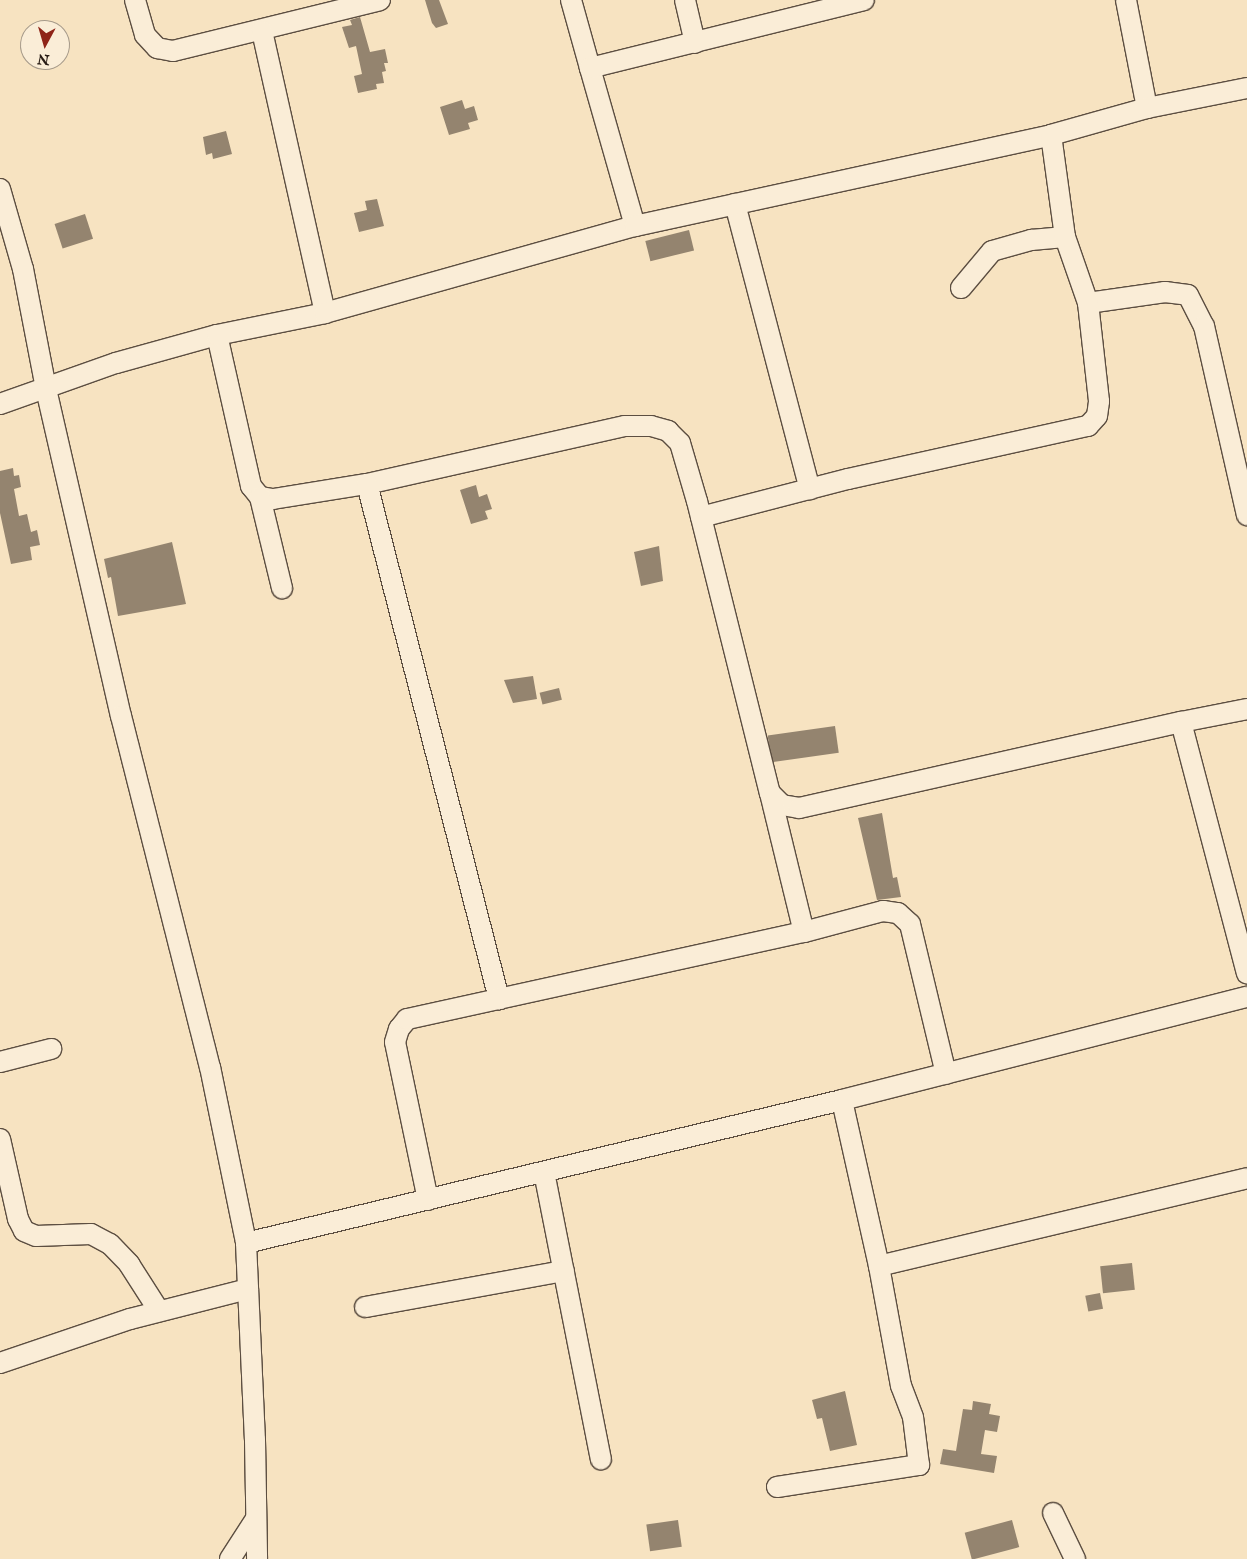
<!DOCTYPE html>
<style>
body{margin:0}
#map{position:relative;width:1247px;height:1559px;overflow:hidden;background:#f7e3c1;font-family:"IM FELL English",serif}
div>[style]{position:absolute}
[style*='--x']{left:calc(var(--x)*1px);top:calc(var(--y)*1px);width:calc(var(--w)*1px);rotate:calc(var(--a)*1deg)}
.building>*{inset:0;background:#94846f;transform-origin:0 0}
.roads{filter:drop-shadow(1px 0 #5c4e41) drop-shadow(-1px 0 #5c4e41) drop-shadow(0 1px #5c4e41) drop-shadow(0 -1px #5c4e41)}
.minor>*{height:20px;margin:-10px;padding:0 10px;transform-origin:10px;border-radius:10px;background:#faedd7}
span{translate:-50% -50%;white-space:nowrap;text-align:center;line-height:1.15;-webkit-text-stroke:4px #faedd7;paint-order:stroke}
.north{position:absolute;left:20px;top:20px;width:50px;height:50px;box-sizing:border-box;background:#faedd7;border:1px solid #a69a8a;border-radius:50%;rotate:186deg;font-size:14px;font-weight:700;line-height:20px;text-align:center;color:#291d16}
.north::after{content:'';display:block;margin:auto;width:18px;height:22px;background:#8f2418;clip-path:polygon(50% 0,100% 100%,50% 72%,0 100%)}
</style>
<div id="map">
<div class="building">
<i style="clip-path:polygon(425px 0,439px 0,448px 24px,436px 28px,432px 23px)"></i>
<i style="clip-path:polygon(360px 17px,370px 52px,385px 49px,388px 63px,384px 63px,386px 71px,382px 72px,384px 83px,376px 84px,377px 89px,358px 93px,354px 76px,362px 74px,356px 46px,349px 48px,342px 27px,352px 25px,350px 20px)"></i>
<i style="clip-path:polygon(462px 100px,465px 109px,474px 106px,478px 120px,468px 123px,470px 129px,449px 135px,440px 107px)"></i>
<i style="clip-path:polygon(226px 131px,232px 154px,213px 159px,212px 153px,206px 155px,203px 137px)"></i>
<i style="clip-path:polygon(377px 199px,384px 226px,359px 232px,354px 213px,367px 210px,365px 201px)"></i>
<i style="left:85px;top:214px;width:26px;height:32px;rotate:72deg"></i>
<i style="left:689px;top:230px;width:21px;height:45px;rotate:76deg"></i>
<i style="clip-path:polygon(13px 468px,14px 476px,19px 475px,21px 487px,14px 489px,19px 516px,27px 514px,31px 532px,37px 530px,40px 545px,30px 547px,32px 560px,11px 564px,0 513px,0 471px)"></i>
<i style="clip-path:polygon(476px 485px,479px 497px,487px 494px,492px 509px,485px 511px,488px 519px,471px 524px,460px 490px)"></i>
<i style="clip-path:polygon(172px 542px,186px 604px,118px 616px,111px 577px,108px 578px,104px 559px)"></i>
<i style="clip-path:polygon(659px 546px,663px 581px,641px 586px,634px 552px)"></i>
<i style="clip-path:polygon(533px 676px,537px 699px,513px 703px,504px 680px)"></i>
<i style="left:559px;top:688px;width:12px;height:20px;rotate:76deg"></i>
<i style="left:835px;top:726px;width:27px;height:68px;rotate:82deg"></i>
<i style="clip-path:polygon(882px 813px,893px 878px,897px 877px,901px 897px,877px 900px,858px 818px)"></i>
<i style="left:1132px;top:1263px;width:27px;height:32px;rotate:84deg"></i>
<i style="left:1100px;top:1293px;width:16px;height:15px;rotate:79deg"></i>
<i style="clip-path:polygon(845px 1391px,857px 1445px,830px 1451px,822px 1418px,817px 1419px,812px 1400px)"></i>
<i style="clip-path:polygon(973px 1401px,991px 1404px,989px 1414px,1000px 1416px,997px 1432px,985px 1430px,981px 1454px,997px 1456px,994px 1473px,940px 1464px,943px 1449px,956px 1451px,963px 1409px,972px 1410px)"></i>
<i style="left:678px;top:1520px;width:27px;height:32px;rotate:82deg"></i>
<i style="left:1012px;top:1520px;width:28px;height:49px;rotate:75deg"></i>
</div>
<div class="roads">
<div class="minor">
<i style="--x:135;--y:0;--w:36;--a:74"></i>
<i style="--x:145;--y:35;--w:18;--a:47"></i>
<i style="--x:157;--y:48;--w:16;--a:11"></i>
<i style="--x:173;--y:51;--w:213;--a:-13.8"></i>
<i style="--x:571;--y:0;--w:71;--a:74.4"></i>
<i style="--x:685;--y:0;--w:44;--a:76.9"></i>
<i style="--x:1126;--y:0;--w:110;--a:79"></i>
<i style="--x:262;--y:31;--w:289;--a:77.4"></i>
<i style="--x:0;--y:189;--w:83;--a:74"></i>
<i style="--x:23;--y:269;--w:122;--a:79.1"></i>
<i style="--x:46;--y:389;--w:335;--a:77.1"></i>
<i style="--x:121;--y:716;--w:362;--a:75.8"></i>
<i style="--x:210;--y:1067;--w:180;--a:78.4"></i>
<i style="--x:246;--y:1243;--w:197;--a:87.4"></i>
<i style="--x:255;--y:1440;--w:119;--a:89"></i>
<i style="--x:735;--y:204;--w:295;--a:75.3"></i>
<i style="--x:635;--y:226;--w:164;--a:-105.9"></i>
<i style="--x:590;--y:68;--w:282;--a:-13.9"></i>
<i style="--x:961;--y:288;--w:48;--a:-50"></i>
<i style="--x:992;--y:251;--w:41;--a:-15.8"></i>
<i style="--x:1031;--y:240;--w:34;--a:-5"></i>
<i style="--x:1088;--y:303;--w:78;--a:-8.1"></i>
<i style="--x:1165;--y:292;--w:23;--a:7"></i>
<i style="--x:1188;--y:295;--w:35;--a:63"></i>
<i style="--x:1204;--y:326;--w:194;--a:77.2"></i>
<i style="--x:217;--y:335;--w:155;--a:77.3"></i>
<i style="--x:251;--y:486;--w:14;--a:51"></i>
<i style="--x:260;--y:497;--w:13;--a:9"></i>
<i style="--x:273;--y:499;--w:95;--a:-9.1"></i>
<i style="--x:367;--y:484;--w:264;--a:-12.7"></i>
<i style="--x:625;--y:426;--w:26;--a:0"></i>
<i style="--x:651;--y:426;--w:18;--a:16"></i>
<i style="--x:668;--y:431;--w:17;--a:45"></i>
<i style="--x:680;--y:443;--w:60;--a:73.7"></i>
<i style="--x:697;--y:501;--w:301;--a:76"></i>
<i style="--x:770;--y:793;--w:17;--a:45"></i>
<i style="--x:782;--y:805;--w:17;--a:10"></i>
<i style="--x:799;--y:808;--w:392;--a:-12.7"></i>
<i style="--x:1181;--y:722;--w:260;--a:75.3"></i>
<i style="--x:0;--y:404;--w:123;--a:-19.5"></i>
<i style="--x:116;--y:363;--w:105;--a:-15.5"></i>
<i style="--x:217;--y:335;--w:110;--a:-11.5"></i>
<i style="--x:325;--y:313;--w:322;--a:-15.7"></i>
<i style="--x:635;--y:226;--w:426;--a:-12.3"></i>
<i style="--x:1051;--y:135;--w:100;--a:-15.7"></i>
<i style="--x:1147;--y:108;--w:102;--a:-11.3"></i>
<i style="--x:367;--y:484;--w:532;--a:75.62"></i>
<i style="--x:260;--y:497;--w:94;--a:76.4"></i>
<i style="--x:701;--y:517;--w:152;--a:-14.5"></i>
<i style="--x:848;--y:479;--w:246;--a:-12.5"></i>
<i style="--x:1088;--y:426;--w:13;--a:-48"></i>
<i style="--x:1097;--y:416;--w:15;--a:-82"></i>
<i style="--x:1099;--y:401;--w:99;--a:-96.4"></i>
<i style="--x:1088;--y:303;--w:70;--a:-109.2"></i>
<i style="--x:1065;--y:237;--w:103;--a:-97.8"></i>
<i style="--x:1181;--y:722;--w:67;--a:-11.1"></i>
<i style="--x:770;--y:793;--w:143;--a:76.3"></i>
<i style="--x:0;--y:1062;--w:53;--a:-14.3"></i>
<i style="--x:0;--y:1139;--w:82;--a:77.3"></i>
<i style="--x:18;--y:1219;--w:13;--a:63"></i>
<i style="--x:24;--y:1231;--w:13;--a:23"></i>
<i style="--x:36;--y:1236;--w:55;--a:-2.1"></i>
<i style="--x:91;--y:1234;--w:21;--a:28"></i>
<i style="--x:110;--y:1244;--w:28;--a:46"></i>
<i style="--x:129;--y:1264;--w:56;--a:57.4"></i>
<i style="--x:544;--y:1172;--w:293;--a:78.8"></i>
<i style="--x:428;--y:1200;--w:161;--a:-101.8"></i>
<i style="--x:395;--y:1042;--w:14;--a:-73"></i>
<i style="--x:399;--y:1029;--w:13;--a:-51"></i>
<i style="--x:407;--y:1019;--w:406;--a:-12.4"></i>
<i style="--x:804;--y:932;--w:82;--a:-14.9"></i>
<i style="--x:883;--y:911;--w:15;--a:8"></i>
<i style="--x:898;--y:913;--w:16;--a:43"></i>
<i style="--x:910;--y:924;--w:154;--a:76.5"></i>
<i style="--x:246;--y:1243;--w:613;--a:-13.49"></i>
<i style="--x:842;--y:1100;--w:418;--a:-14.3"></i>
<i style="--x:879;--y:1266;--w:378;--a:-13.4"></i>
<i style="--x:365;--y:1307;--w:202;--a:-10.3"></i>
<i style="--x:0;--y:1363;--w:137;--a:-18.7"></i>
<i style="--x:130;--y:1319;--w:122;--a:-14.3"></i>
<i style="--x:777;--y:1487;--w:144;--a:-8.8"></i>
<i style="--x:919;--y:1465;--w:48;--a:-97.1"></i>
<i style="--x:913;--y:1417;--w:33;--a:-111"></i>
<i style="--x:901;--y:1386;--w:122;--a:-100.4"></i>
<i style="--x:879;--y:1266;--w:170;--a:-102.6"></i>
<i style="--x:1053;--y:1513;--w:51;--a:64.4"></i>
<i style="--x:230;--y:1559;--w:46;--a:-57.3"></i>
</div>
</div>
<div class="north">N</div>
</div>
